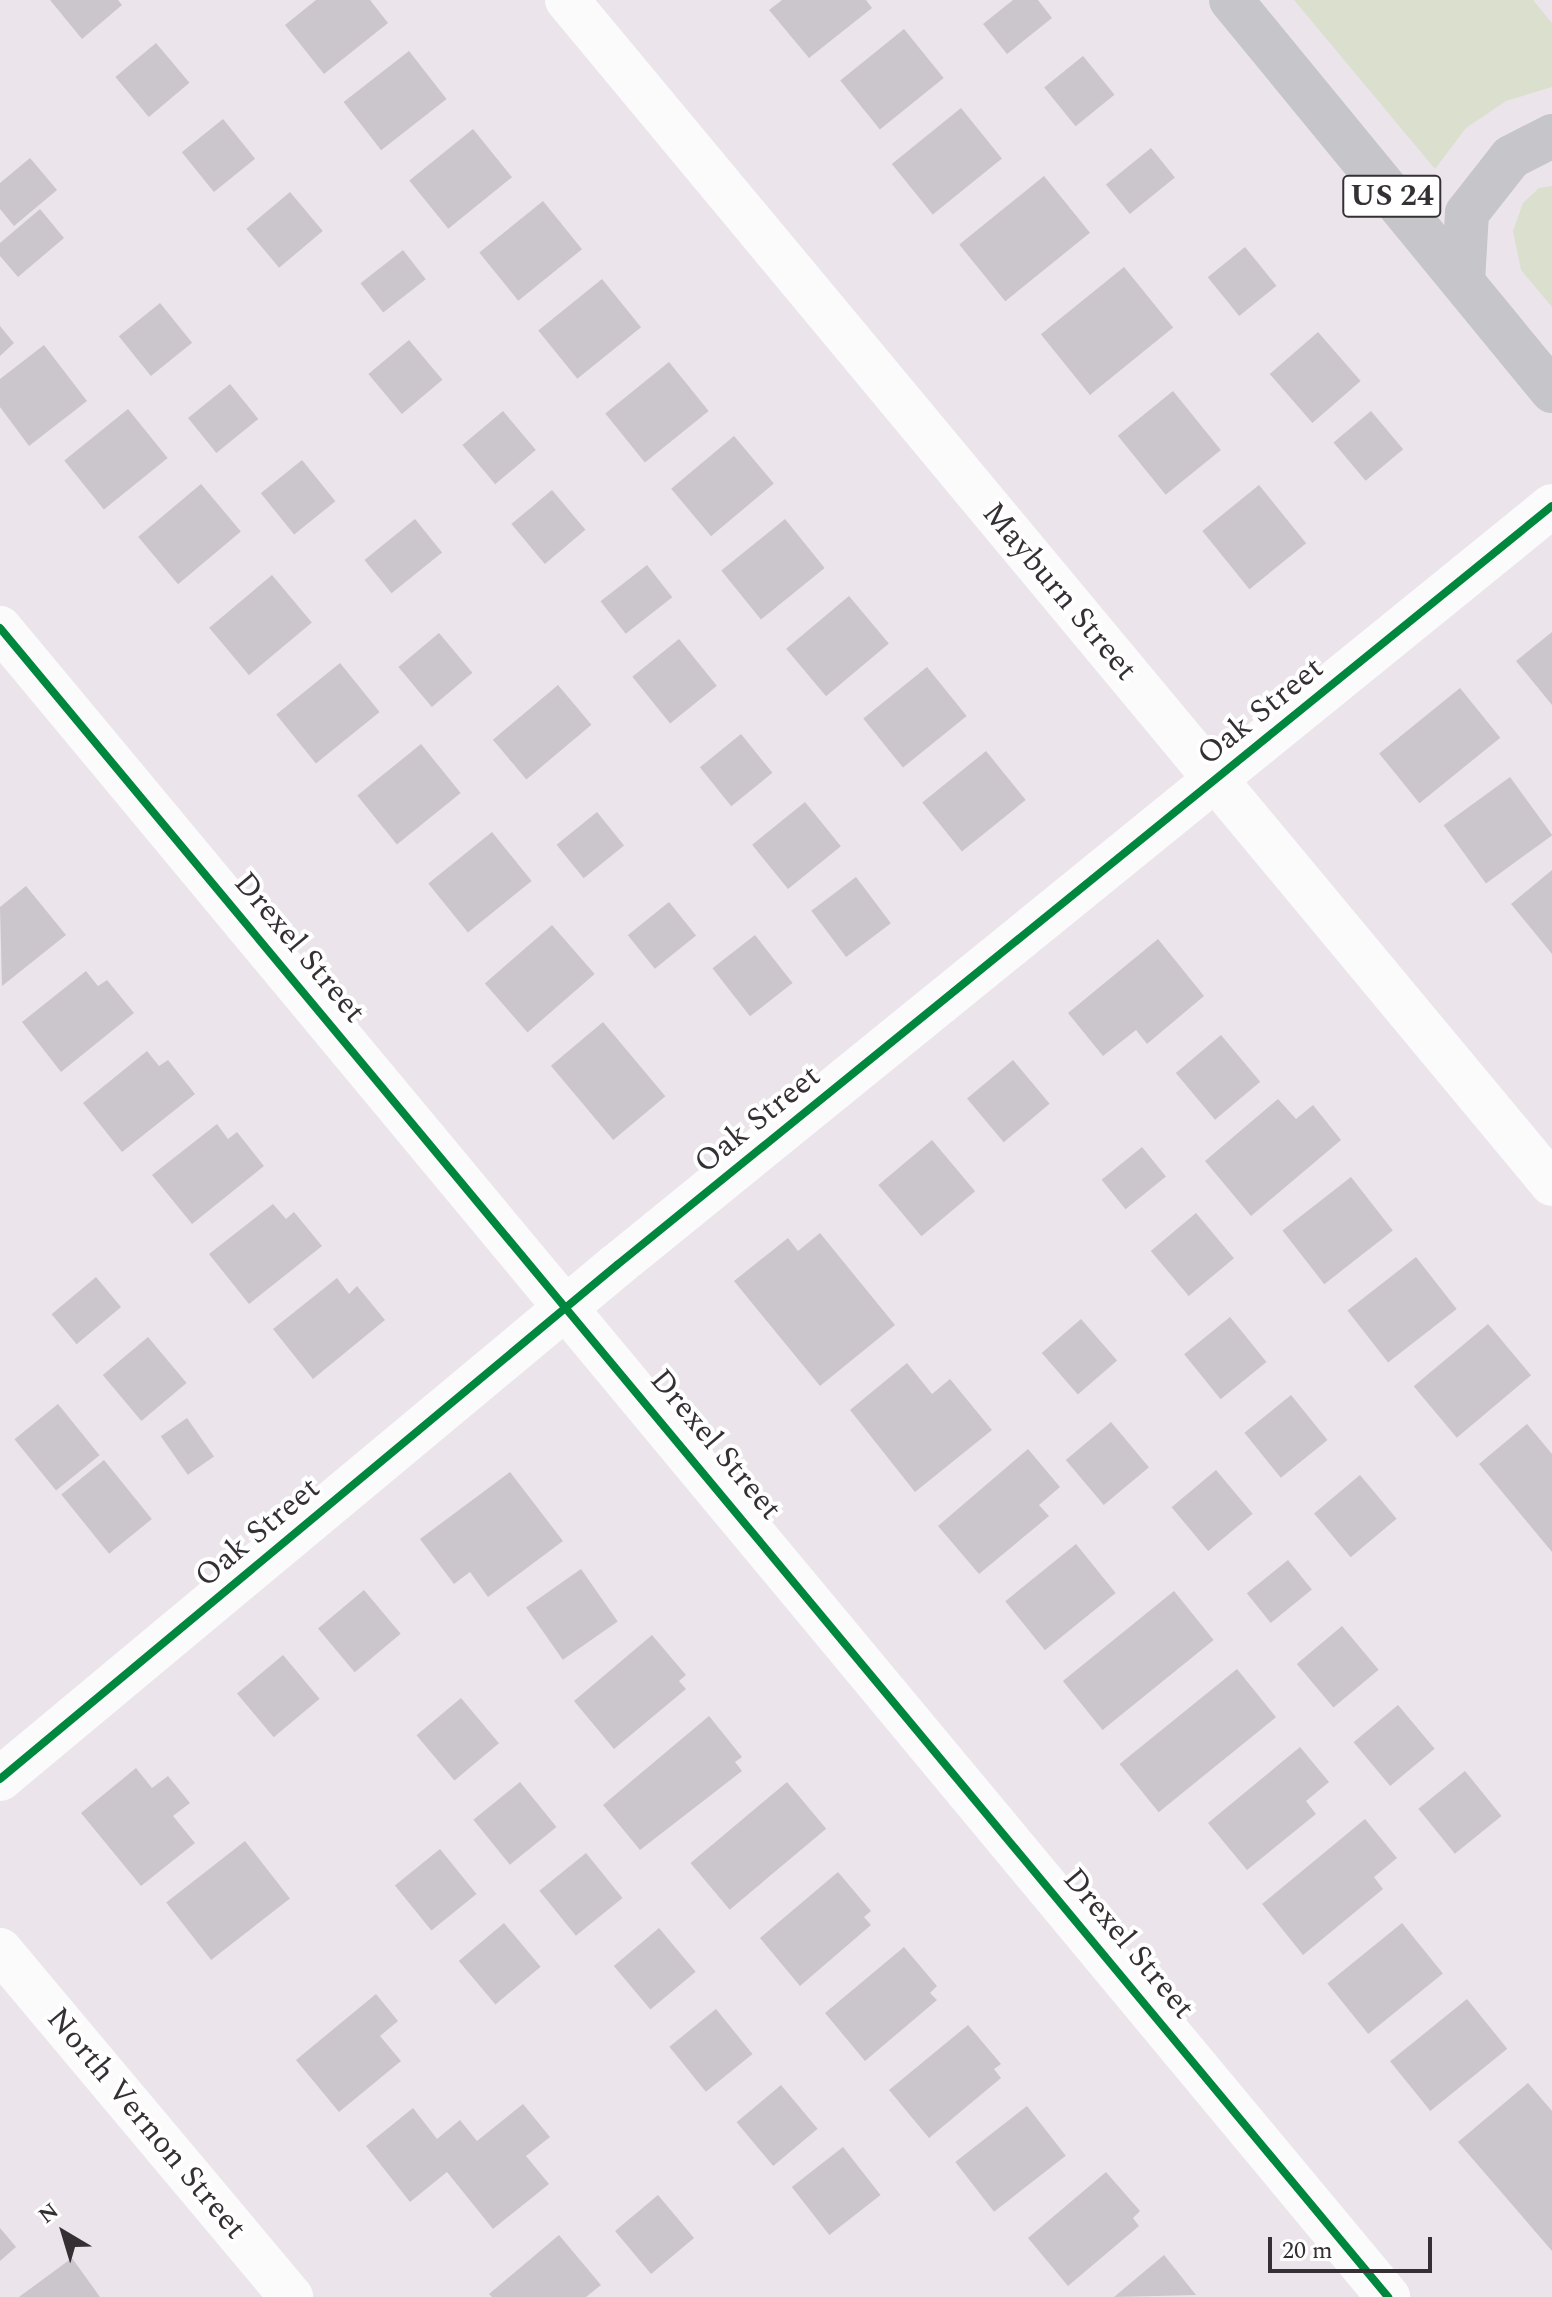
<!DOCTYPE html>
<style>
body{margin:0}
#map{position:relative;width:1552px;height:2297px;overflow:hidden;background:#ebe5eb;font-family:Spectral,serif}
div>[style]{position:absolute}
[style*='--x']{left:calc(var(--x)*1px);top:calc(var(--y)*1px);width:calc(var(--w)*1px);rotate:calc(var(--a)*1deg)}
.green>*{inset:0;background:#dadfce}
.building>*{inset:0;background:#cbc6cb;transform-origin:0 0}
.street>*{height:44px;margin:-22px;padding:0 22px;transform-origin:22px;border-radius:22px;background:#fcfbfc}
.primary>*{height:44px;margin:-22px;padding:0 22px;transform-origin:22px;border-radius:22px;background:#c6c5c9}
.cycleway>*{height:8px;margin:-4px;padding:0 4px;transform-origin:4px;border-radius:4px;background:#00873e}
span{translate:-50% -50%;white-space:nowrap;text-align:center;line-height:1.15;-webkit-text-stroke:8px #fff;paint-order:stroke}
.shield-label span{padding:2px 6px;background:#fff;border:2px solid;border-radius:6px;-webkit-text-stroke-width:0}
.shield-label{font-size:30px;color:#353034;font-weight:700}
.street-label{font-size:32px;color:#353034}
.north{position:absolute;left:24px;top:2193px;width:80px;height:80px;-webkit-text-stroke:6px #fff;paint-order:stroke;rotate:322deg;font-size:22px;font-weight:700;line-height:32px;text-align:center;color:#353034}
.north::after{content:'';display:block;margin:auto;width:28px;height:36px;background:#353034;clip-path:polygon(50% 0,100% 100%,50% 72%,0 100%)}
.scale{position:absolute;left:1268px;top:2237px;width:164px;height:36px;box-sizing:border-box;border:4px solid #353034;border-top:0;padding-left:10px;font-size:24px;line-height:28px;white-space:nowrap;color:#353034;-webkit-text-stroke:6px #fff;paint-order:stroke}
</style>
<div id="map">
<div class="green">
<i style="clip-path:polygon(1294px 0,1533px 0,1552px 23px,1552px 87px,1506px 101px,1466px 128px,1435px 169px)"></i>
<i style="clip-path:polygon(1552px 186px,1552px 307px,1521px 270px,1513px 231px,1523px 203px,1539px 188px)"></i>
</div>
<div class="building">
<i style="clip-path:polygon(50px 0,118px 0,122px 5px,82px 39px)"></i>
<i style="clip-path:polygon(316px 0,370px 0,388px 23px,324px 74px,285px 25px)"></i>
<i style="clip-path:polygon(782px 0,866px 0,872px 8px,809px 58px,769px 10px)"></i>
<i style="clip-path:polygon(1013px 0,1038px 0,1052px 18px,1007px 54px,983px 24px)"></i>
<i style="left:904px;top:29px;width:63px;height:82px;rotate:51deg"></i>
<i style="left:156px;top:43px;width:52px;height:53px;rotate:50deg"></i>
<i style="left:409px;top:51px;width:61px;height:83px;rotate:52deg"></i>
<i style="left:1083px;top:56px;width:50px;height:50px;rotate:51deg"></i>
<i style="left:961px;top:108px;width:65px;height:89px;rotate:51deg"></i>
<i style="left:223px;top:119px;width:51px;height:53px;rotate:51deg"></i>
<i style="left:473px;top:129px;width:62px;height:82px;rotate:51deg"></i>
<i style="left:1151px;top:148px;width:38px;height:58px;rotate:51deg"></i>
<i style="clip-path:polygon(30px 158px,57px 190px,14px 226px,0 209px,0 183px)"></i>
<i style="left:1044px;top:176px;width:73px;height:109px;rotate:51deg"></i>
<i style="left:290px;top:192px;width:51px;height:57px;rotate:50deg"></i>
<i style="left:543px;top:201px;width:62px;height:82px;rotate:51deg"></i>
<i style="clip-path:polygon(40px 209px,64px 238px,18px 277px,0 256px,0 243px)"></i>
<i style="left:1245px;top:247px;width:50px;height:48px;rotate:51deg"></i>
<i style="left:403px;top:250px;width:37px;height:54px;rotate:52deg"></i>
<i style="left:1124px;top:267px;width:78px;height:107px;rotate:51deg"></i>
<i style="left:602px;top:279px;width:62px;height:82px;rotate:51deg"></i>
<i style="left:160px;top:303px;width:51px;height:53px;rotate:51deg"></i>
<i style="clip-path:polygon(0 326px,14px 343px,0 356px)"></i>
<i style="left:1318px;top:332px;width:65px;height:64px;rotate:49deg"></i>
<i style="left:409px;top:340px;width:52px;height:53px;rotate:50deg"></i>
<i style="clip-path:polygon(44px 345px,87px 401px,29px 446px,0 407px,0 379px)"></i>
<i style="left:669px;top:362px;width:63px;height:82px;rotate:51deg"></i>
<i style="left:230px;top:384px;width:45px;height:54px;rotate:51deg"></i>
<i style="left:1173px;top:391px;width:76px;height:71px;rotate:51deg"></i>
<i style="left:128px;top:409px;width:63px;height:82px;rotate:51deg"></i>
<i style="left:503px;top:411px;width:51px;height:53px;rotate:50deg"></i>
<i style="left:1371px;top:411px;width:50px;height:49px;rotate:50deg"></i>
<i style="left:734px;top:436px;width:62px;height:82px;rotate:50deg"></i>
<i style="left:302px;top:460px;width:53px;height:53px;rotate:51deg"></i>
<i style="left:201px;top:484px;width:62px;height:82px;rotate:50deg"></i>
<i style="left:1259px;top:485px;width:75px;height:73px;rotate:51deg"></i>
<i style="left:552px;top:490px;width:52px;height:53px;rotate:50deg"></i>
<i style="left:415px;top:519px;width:43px;height:65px;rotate:51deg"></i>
<i style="left:785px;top:519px;width:63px;height:82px;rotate:51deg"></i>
<i style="left:647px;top:565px;width:41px;height:59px;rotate:52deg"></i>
<i style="left:272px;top:575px;width:62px;height:82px;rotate:50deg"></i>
<i style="left:849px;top:596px;width:62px;height:82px;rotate:50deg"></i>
<i style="clip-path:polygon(1552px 632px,1552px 705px,1516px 661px)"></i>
<i style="left:439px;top:633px;width:52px;height:53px;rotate:50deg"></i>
<i style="left:679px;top:639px;width:60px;height:60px;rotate:51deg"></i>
<i style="left:340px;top:663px;width:63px;height:82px;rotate:51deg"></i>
<i style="left:927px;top:667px;width:63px;height:82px;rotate:51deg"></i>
<i style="left:558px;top:685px;width:52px;height:85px;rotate:50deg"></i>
<i style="left:1460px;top:688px;width:64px;height:104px;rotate:51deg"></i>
<i style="left:741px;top:734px;width:50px;height:53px;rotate:51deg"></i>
<i style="left:421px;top:744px;width:63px;height:82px;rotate:51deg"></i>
<i style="left:986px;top:751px;width:63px;height:82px;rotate:51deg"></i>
<i style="left:1510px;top:777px;width:72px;height:82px;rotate:54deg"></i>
<i style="left:805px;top:802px;width:57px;height:68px;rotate:51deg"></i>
<i style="left:597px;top:812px;width:43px;height:52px;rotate:51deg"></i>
<i style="left:492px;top:832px;width:63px;height:82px;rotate:51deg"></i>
<i style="clip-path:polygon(1552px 870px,1552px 954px,1511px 904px)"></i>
<i style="left:856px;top:877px;width:58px;height:56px;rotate:53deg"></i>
<i style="clip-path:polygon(26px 886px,66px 935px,2px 986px,0 907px)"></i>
<i style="left:669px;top:902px;width:43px;height:53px;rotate:51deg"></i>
<i style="left:552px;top:925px;width:65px;height:89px;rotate:49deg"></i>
<i style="left:755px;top:935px;width:61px;height:54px;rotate:52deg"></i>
<i style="clip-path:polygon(1158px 939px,1204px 996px,1147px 1044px,1136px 1030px,1103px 1056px,1068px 1013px)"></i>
<i style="clip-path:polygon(86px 971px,98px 986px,107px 980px,134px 1013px,61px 1072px,22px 1022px)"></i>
<i style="left:603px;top:1022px;width:97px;height:68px;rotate:50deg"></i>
<i style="left:1221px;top:1035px;width:61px;height:59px;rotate:50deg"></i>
<i style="clip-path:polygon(147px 1051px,159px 1066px,168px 1060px,195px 1094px,122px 1152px,83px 1103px)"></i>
<i style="left:1013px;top:1060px;width:57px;height:60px;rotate:50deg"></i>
<i style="clip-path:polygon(1278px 1099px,1296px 1119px,1313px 1105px,1341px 1140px,1251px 1216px,1205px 1161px)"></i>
<i style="clip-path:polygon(217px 1124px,228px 1139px,237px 1132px,264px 1166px,192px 1224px,152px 1175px)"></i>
<i style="left:932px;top:1140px;width:67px;height:70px;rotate:50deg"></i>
<i style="left:1142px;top:1147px;width:38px;height:52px;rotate:51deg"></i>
<i style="left:1351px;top:1177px;width:68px;height:87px;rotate:52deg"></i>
<i style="clip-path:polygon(273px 1204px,286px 1219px,294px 1212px,322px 1246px,249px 1304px,209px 1254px)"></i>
<i style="left:1196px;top:1213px;width:59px;height:59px;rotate:50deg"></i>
<i style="clip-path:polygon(820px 1233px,895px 1325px,820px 1386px,734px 1281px,788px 1238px,798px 1251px)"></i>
<i style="left:1416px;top:1257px;width:66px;height:87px;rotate:52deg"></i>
<i style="left:96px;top:1277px;width:39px;height:58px;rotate:50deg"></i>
<i style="clip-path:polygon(337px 1278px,349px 1294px,357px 1286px,385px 1320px,313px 1379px,273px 1329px)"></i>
<i style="left:1230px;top:1317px;width:58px;height:59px;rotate:51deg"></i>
<i style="left:1081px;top:1319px;width:55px;height:52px;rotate:49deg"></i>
<i style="left:1488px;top:1324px;width:67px;height:97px;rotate:50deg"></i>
<i style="left:148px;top:1337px;width:60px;height:59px;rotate:50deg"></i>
<i style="clip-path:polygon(907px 1363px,932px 1394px,950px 1379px,992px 1430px,915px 1492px,850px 1410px)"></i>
<i style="left:1291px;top:1395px;width:58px;height:60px;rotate:51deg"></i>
<i style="left:58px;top:1404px;width:66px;height:56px;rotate:51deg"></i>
<i style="left:187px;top:1418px;width:47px;height:32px;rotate:55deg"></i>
<i style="left:1111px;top:1422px;width:59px;height:59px;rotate:50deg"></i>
<i style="clip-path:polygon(1527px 1424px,1552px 1454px,1552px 1552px,1479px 1464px)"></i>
<i style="clip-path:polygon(1028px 1449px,1060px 1487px,1039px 1505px,1049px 1516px,979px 1574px,938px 1526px)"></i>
<i style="left:104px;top:1460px;width:76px;height:55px;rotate:51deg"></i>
<i style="left:1216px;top:1470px;width:57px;height:58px;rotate:50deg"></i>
<i style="clip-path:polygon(510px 1472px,563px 1541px,488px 1597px,470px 1572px,454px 1584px,420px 1539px)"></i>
<i style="left:1360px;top:1475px;width:57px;height:60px;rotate:50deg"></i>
<i style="left:1076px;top:1544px;width:63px;height:91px;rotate:51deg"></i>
<i style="left:1288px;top:1560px;width:38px;height:53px;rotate:51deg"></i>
<i style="left:581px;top:1569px;width:64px;height:67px;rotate:55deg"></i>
<i style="left:364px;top:1590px;width:57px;height:60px;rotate:50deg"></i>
<i style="left:1174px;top:1591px;width:63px;height:143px;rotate:51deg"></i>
<i style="left:1342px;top:1626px;width:57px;height:59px;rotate:50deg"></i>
<i style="clip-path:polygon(652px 1635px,686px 1675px,679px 1681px,686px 1689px,614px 1749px,574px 1701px)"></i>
<i style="left:283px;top:1655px;width:57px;height:60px;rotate:50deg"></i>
<i style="left:1237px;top:1669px;width:62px;height:151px;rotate:51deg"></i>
<i style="left:461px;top:1698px;width:59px;height:58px;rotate:50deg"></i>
<i style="left:1398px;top:1705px;width:57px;height:58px;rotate:50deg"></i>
<i style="clip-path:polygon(709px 1716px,742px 1757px,735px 1762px,742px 1771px,640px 1850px,603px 1805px)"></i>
<i style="clip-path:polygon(1300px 1747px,1329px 1782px,1306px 1801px,1316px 1814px,1247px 1870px,1208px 1823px)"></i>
<i style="clip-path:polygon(136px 1768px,152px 1788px,168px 1776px,190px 1803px,173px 1816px,195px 1843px,141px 1886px,81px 1813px)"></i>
<i style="left:1465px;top:1771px;width:58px;height:60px;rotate:51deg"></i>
<i style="left:520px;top:1782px;width:58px;height:60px;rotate:51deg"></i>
<i style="left:787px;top:1782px;width:61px;height:126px;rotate:50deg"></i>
<i style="clip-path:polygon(1365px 1819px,1397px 1858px,1374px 1877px,1383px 1889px,1303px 1955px,1262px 1904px)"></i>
<i style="left:245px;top:1841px;width:73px;height:100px;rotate:52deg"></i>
<i style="left:440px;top:1849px;width:58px;height:58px;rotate:51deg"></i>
<i style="left:586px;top:1853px;width:58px;height:60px;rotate:51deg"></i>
<i style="clip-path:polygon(838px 1872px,871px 1911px,864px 1917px,871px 1925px,800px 1986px,760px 1938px)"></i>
<i style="left:504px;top:1923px;width:57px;height:59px;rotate:50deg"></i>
<i style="left:1402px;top:1923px;width:65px;height:96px;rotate:51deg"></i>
<i style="left:659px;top:1928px;width:57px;height:59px;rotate:50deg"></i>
<i style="clip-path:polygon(904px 1947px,937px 1986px,930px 1993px,937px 2000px,865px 2061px,825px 2013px)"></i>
<i style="clip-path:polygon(376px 1994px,398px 2021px,380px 2036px,401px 2061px,339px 2112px,296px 2060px)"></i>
<i style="left:1467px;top:1999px;width:64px;height:99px;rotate:51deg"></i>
<i style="left:716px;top:2009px;width:58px;height:60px;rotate:51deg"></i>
<i style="clip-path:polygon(968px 2025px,1001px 2064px,994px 2069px,1001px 2078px,929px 2138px,889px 2090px)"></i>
<i style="clip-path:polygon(1528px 2083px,1552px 2111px,1552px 2251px,1458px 2142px)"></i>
<i style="left:781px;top:2085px;width:57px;height:58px;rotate:50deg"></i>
<i style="clip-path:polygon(523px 2104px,550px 2137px,526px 2156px,549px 2184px,493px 2229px,447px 2172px,410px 2202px,366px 2146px,413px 2108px,437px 2139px,460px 2120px,477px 2141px)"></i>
<i style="left:1027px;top:2106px;width:63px;height:91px;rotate:52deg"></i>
<i style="left:843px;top:2147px;width:61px;height:65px;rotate:52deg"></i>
<i style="clip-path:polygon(1106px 2172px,1140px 2211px,1133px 2218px,1139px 2226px,1068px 2286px,1028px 2238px)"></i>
<i style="left:658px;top:2195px;width:56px;height:56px;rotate:50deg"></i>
<i style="clip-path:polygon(0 2228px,16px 2247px,0 2261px)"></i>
<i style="clip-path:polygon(559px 2235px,601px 2285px,586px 2297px,492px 2297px,489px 2294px)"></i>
<i style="clip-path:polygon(1164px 2255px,1196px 2295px,1114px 2297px)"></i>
<i style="clip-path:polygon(72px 2258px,100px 2297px,19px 2297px)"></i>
</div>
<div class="street">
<i style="--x:567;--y:0;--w:1540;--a:50.24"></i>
<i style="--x:0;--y:628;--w:2171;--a:50.25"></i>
<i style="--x:0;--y:1779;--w:803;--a:-39.8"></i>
<i style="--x:617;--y:1265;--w:1204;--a:-39.07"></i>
<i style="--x:0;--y:1950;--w:453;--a:50"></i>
</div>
<div class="primary">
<i style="--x:1231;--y:0;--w:506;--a:50.61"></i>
<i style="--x:1463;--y:282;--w:69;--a:-86.7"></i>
<i style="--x:1467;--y:213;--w:71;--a:-51.8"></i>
<i style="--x:1511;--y:157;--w:46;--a:-27.1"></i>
</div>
<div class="cycleway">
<i style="--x:0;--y:628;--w:2171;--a:50.25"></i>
<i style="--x:0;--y:1779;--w:803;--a:-39.8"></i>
<i style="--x:617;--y:1265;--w:1204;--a:-39.07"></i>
</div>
<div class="shield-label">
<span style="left:1392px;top:196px">US 24</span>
</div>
<div class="street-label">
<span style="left:1059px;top:592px;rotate:50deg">Mayburn Street</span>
<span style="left:1261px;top:712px;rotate:-39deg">Oak Street</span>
<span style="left:299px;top:948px;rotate:50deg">Drexel Street</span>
<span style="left:758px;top:1120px;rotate:-39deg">Oak Street</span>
<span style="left:715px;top:1445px;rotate:50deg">Drexel Street</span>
<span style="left:258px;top:1533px;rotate:-40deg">Oak Street</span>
<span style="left:1128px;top:1944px;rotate:50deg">Drexel Street</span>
<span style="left:146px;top:2124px;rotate:50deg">North Vernon Street</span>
</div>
<div class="north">N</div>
<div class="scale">20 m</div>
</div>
